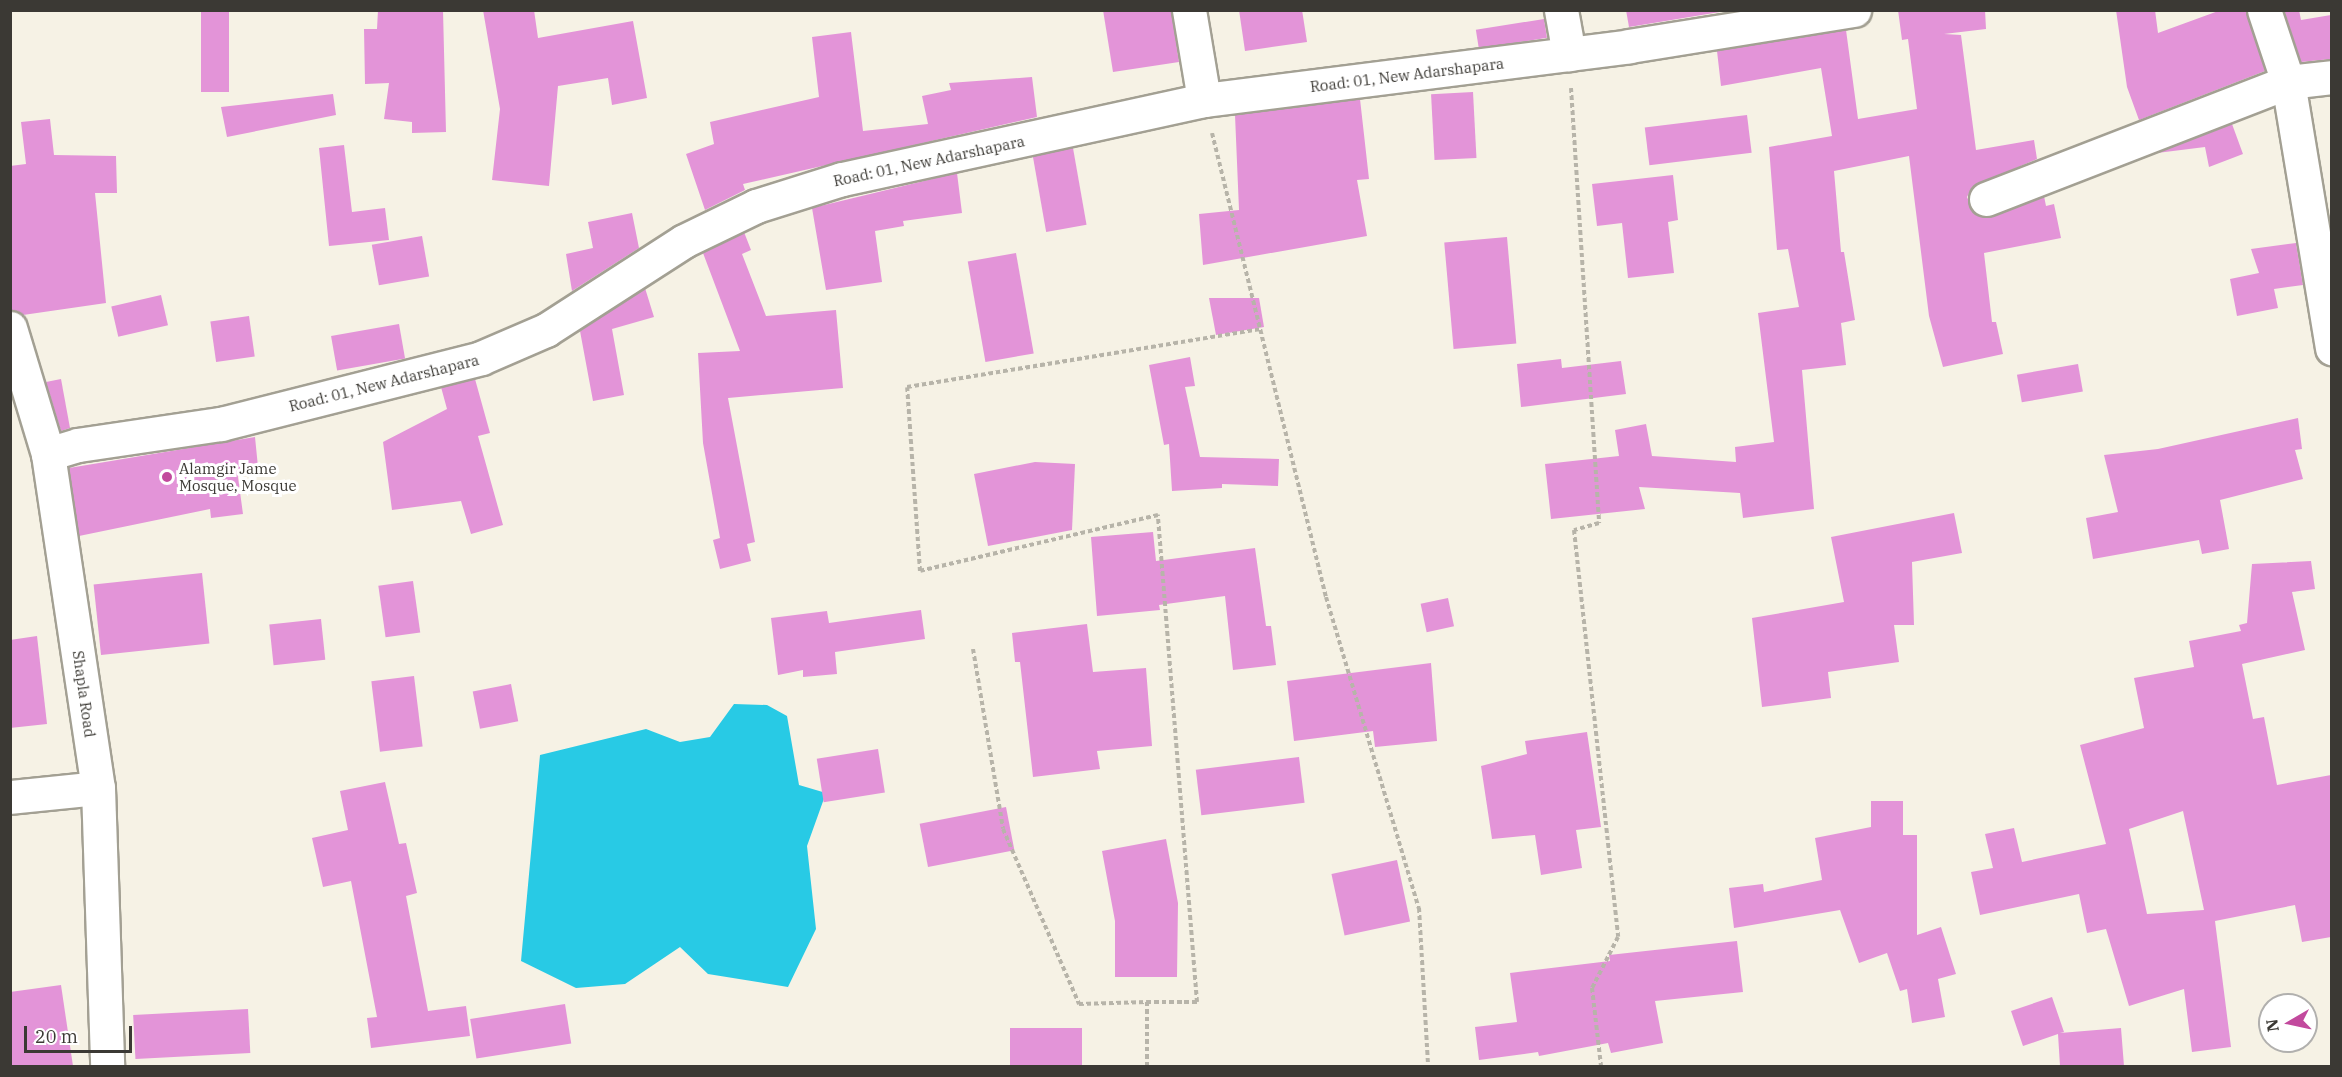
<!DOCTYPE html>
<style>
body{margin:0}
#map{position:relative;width:2342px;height:1077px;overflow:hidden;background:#f6f2e5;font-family:"IBM Plex Serif",serif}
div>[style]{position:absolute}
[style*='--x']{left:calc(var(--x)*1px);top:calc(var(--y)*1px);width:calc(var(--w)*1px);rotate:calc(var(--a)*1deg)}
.water>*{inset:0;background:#28cae5}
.building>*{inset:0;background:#e394d8;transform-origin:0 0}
.path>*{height:4px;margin-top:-2px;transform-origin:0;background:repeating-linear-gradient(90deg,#b7b4a9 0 4.5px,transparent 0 7.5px)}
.roads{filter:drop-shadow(2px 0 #a3a093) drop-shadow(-2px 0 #a3a093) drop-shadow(0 2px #a3a093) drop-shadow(0 -2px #a3a093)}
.minor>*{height:33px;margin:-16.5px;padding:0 16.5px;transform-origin:16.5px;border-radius:16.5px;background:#fff}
.dots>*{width:16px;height:16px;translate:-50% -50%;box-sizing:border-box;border:3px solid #fff;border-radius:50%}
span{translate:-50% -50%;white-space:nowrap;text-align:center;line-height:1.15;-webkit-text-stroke:6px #fff;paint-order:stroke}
.street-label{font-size:15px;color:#3b3934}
.poi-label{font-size:15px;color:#3b3934}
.left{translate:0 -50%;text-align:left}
.frame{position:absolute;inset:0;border:12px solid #3b3934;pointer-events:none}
.north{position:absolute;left:2258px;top:993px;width:60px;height:60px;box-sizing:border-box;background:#fff;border:2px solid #b1b0ae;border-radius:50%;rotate:261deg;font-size:16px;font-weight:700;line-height:24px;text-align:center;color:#3b3934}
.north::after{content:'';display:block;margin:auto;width:21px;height:27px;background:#c2499d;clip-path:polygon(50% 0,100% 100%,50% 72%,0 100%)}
.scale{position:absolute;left:24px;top:1026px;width:108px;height:27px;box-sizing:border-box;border:3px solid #3b3934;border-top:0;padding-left:8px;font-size:18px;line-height:21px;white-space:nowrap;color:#3b3934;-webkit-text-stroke:4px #fff;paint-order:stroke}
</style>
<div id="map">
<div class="water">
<i style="clip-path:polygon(734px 704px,767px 705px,787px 716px,799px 785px,826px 793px,807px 846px,816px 929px,788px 987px,708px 974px,680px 947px,625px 984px,576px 988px,521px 961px,540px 755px,646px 729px,680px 742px,710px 737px)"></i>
</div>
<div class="building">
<i style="left:201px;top:10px;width:28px;height:82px"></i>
<i style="clip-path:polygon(378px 10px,443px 10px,446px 132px,412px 133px,412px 122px,384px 119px,389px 83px,365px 84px,364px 29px,377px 29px)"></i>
<i style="clip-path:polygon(483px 10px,534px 10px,538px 38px,633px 21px,647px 98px,612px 105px,608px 78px,558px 86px,549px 186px,492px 180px,500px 109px)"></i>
<i style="clip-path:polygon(1103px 10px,1171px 10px,1179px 62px,1113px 72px)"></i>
<i style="clip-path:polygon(1239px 10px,1302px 10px,1307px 42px,1245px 51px)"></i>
<i style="clip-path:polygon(1626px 10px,1732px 10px,1629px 27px)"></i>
<i style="clip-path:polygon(1898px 10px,1985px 10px,1986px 29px,1944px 34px,1961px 35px,1976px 150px,2034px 140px,2037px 159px,1972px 187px,1967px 197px,1974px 213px,1992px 217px,2044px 196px,2046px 206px,2054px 204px,2061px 238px,1984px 253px,1992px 322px,1996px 322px,2003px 354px,1943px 367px,1929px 316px,1909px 156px,1834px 171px,1841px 252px,1844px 252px,1855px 320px,1841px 323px,1846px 365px,1802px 370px,1814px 509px,1743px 518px,1740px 493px,1639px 487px,1645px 509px,1551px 519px,1545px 464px,1619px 456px,1615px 430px,1646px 424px,1652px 456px,1736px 462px,1735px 447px,1774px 442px,1758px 313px,1799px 307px,1788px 249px,1777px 250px,1769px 147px,1832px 136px,1821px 68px,1721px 86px,1717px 51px,1846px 30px,1858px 119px,1917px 109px,1908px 39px,1902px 40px)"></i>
<i style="clip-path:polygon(2116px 10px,2155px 10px,2158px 33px,2221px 10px,2246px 10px,2265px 71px,2139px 120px,2127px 87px)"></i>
<i style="clip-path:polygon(2284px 10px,2299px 10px,2301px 20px,2331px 15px,2331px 59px,2301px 62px)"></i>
<i style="left:1544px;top:19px;width:19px;height:69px;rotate:81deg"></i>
<i style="clip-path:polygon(851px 32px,863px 131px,928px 124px,922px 96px,951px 90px,949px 83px,1032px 77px,1037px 117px,743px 184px,745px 190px,705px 210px,686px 154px,714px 144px,710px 122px,819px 97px,812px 37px)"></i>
<i style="left:1473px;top:92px;width:66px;height:42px;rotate:87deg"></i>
<i style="clip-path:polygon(333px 94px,336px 115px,227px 137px,221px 107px)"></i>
<i style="clip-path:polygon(1360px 99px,1369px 179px,1357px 180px,1367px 236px,1203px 265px,1199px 214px,1239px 210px,1235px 115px)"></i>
<i style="left:1747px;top:115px;width:38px;height:103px;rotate:83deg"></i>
<i style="clip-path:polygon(50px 119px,54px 155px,116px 156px,117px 193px,95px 193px,106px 303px,23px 315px,10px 310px,10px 166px,26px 164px,21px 122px)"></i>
<i style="clip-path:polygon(2232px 124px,2243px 154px,2209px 167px,2205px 147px,2157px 153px)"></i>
<i style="clip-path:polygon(344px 145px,352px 212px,385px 208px,389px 240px,329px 246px,319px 148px)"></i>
<i style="left:1073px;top:148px;width:78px;height:41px;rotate:80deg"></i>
<i style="clip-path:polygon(957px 173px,962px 213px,903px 221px,904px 226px,875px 231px,882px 282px,826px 290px,812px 208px)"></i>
<i style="clip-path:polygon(1673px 175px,1678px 220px,1668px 222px,1674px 273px,1628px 278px,1622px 223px,1597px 226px,1592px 184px)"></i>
<i style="clip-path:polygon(632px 213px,639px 248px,572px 291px,566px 254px,593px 248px,588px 222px)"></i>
<i style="clip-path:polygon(744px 232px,751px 250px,742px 254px,766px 316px,836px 310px,843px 388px,728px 398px,755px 542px,747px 544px,751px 561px,720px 569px,713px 540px,720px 538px,703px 443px,698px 353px,740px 351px,703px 253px)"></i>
<i style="left:422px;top:236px;width:41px;height:51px;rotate:80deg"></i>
<i style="left:1507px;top:237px;width:107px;height:63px;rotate:85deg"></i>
<i style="clip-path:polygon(2296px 243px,2303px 285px,2274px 289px,2278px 308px,2237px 316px,2230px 279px,2259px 273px,2251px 249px)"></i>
<i style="left:1016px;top:253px;width:102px;height:49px;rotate:80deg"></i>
<i style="clip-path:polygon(645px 288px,654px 317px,612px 329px,624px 395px,593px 401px,580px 331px)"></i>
<i style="left:161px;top:295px;width:31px;height:51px;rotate:77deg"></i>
<i style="clip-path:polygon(1209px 298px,1259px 298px,1264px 327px,1216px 335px)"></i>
<i style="left:249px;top:316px;width:41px;height:39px;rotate:82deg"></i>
<i style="left:399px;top:324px;width:35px;height:69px;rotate:80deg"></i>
<i style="clip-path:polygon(1190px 357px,1195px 386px,1185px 387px,1200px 457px,1279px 459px,1278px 486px,1222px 484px,1222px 488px,1172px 491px,1169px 444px,1164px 445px,1149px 365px)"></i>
<i style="clip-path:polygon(1561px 359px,1562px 368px,1621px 361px,1626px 394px,1521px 407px,1517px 364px)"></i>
<i style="left:2078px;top:364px;width:28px;height:62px;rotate:80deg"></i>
<i style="clip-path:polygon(61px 379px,70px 428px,61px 431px,46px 382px)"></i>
<i style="clip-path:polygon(475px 379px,490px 433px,478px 436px,503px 525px,471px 534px,461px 501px,392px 510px,383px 442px,447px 409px,441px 387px)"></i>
<i style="clip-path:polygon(2298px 418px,2302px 449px,2295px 450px,2303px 479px,2220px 500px,2229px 549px,2202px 554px,2199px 540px,2093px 559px,2086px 518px,2118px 512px,2104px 455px,2158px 449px)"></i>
<i style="clip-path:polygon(255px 437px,258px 467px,237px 470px,243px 514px,211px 518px,210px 509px,79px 536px,69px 468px)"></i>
<i style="clip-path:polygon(1035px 462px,1075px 464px,1072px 530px,988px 546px,974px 474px)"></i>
<i style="clip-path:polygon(1954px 513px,1962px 553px,1912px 562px,1914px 625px,1894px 625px,1899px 662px,1828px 672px,1831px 698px,1762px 707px,1752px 618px,1844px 602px,1831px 537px)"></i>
<i style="clip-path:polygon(1153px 532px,1156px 561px,1255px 548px,1266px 626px,1271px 626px,1276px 665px,1233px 670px,1225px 596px,1159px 605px,1160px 610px,1097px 616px,1091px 537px)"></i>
<i style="clip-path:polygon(evenodd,2311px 561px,2315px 589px,2292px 592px,2305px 650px,2242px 664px,2253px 719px,2264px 717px,2277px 785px,2331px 775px,2331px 937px,2302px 942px,2295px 905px,2215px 921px,2231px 1047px,2192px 1052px,2184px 989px,2129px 1006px,2106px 929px,2087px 933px,2079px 894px,1980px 915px,1971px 872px,1993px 868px,1985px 834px,2014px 828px,2022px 862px,2106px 844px,2080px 745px,2144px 728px,2134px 678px,2194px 667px,2189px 641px,2241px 631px,2239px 625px,2247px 623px,2252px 564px,2311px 561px,2183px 811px,2204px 910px,2147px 914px,2129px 829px,2183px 811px)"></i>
<i style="left:202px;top:573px;width:71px;height:109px;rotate:84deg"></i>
<i style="left:413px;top:581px;width:52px;height:35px;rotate:82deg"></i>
<i style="left:1448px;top:598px;width:29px;height:28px;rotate:78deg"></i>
<i style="clip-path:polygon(921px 610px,925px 639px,835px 652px,837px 674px,803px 677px,803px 670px,778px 675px,771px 618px,827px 611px,829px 623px)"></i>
<i style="left:321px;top:619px;width:41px;height:52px;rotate:84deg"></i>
<i style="clip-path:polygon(1087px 624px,1093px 672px,1146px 668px,1152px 746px,1097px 751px,1100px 769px,1033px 777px,1020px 662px,1015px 662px,1012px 633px)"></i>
<i style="clip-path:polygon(37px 636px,47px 724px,10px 728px,10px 640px)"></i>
<i style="clip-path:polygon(1431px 663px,1437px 741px,1375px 747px,1373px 731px,1294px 741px,1287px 681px)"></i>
<i style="left:414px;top:676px;width:71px;height:43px;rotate:83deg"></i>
<i style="left:511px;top:684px;width:38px;height:39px;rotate:79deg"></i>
<i style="clip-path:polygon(1587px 732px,1601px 827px,1576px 830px,1582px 868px,1541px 875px,1535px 835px,1492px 839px,1481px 766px,1527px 754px,1525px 741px)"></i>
<i style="left:878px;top:749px;width:44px;height:62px;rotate:81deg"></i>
<i style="left:1299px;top:757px;width:46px;height:104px;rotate:83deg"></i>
<i style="clip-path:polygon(385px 782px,399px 844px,406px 843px,417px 893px,406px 896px,428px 1011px,466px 1006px,470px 1036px,371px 1048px,367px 1018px,377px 1017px,351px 881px,323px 887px,312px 838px,348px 830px,340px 791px)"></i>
<i style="clip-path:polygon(1871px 801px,1903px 801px,1903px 835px,1917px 835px,1917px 935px,1941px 927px,1956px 974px,1938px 979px,1945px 1017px,1912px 1023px,1907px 989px,1900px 991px,1887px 953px,1859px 963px,1840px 910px,1734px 928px,1729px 888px,1763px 884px,1764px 892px,1822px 880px,1815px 838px,1871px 827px)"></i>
<i style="left:1006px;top:807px;width:44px;height:88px;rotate:79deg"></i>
<i style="clip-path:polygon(1166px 839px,1178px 903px,1177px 977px,1115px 977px,1115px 921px,1102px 851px)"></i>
<i style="left:1397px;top:860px;width:63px;height:67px;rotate:78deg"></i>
<i style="clip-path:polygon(1737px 941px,1743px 992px,1655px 1001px,1663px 1043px,1611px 1053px,1608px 1043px,1539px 1056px,1538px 1052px,1479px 1060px,1475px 1027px,1517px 1022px,1510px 973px,1610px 961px,1609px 955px)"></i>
<i style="clip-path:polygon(61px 985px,73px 1066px,10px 1066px,10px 992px)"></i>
<i style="clip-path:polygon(2052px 997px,2064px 1032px,2060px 1033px,2121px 1028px,2124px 1066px,2060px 1066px,2058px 1034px,2023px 1046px,2011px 1011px)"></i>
<i style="left:565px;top:1004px;width:40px;height:96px;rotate:81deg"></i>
<i style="left:248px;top:1009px;width:44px;height:115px;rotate:87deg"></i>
<i style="left:1010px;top:1028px;width:72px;height:38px"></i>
</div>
<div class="path">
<i style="--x:1571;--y:88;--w:436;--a:86.3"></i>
<i style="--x:1599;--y:523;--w:26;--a:164"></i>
<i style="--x:1574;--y:530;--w:409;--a:83.8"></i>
<i style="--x:1618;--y:937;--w:57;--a:117"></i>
<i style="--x:1592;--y:988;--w:79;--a:83.4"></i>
<i style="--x:1212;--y:133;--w:478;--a:76.2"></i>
<i style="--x:1326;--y:597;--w:325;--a:73.4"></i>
<i style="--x:1419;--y:908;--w:158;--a:86.7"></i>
<i style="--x:973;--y:649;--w:182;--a:80.5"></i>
<i style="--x:1003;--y:829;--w:191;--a:66.5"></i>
<i style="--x:1079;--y:1004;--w:68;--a:-1.7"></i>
<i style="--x:1147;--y:1002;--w:64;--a:90"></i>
<i style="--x:1147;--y:1002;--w:50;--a:0"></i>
<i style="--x:1197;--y:1002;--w:489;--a:-94.6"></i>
<i style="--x:1158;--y:515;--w:244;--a:166.8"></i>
<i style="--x:920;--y:571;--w:184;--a:-94"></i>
<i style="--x:907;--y:387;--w:358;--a:-9.3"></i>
</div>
<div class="roads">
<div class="minor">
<i style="--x:1189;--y:10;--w:91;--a:80.5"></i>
<i style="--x:1561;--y:10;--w:45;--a:79.7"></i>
<i style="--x:2264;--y:10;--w:76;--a:71.6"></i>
<i style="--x:2288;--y:82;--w:270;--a:80.6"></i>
<i style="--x:1986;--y:199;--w:324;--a:-21.2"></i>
<i style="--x:2288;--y:82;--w:44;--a:-6.5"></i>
<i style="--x:10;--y:328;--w:132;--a:73.2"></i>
<i style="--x:48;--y:454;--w:338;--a:81.5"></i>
<i style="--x:98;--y:788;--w:278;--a:88.1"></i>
<i style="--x:48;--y:454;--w:31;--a:-17"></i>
<i style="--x:78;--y:445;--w:145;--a:-8.4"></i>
<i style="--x:221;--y:424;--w:268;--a:-14.2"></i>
<i style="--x:481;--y:358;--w:71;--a:-23.3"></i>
<i style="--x:546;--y:330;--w:164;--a:-32.8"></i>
<i style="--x:684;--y:241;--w:80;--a:-25.9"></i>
<i style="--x:756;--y:206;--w:90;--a:-17.4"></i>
<i style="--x:842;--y:179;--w:371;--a:-12.3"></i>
<i style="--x:1204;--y:100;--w:428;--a:-7.2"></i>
<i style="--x:1629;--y:46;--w:228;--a:-9.1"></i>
<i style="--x:10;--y:797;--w:88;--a:-5.8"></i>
</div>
</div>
<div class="dots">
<i style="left:167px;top:477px;background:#c2499d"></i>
</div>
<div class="street-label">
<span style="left:1407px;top:75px;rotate:-7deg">Road: 01, New Adarshapara</span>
<span style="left:929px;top:161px;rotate:-12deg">Road: 01, New Adarshapara</span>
<span style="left:384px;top:383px;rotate:-14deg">Road: 01, New Adarshapara</span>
<span style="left:84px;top:694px;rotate:82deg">Shapla Road</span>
</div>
<div class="poi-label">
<span class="left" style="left:179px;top:477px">Alamgir Jame<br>Mosque, Mosque</span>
</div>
<div class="frame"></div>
<div class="north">N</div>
<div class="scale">20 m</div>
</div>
